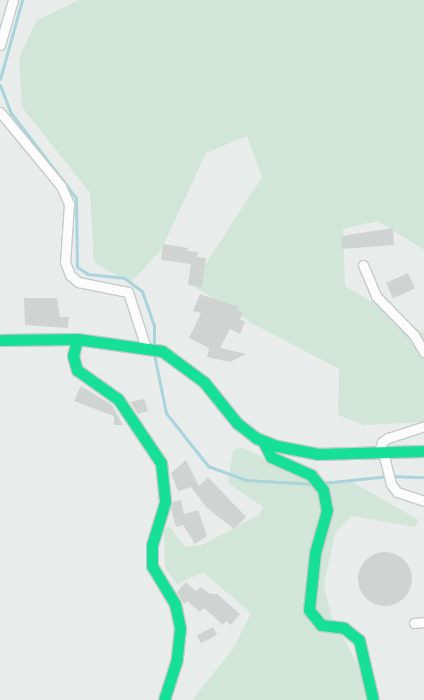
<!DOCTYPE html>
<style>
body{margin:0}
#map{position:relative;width:424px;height:700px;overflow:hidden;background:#e8edeb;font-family:Lato,sans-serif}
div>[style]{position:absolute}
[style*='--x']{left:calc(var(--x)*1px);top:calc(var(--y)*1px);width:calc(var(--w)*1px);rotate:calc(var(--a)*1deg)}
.green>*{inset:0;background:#d1e6d8}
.stream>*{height:3px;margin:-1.5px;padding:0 1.5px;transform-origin:1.5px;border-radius:1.5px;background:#a9d4db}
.building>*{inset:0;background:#cfd4d2;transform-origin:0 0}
.round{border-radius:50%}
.roads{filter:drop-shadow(1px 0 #c5cac8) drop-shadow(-1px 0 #c5cac8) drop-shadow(0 1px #c5cac8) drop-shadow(0 -1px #c5cac8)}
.street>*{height:9px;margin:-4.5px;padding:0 4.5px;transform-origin:4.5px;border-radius:4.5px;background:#fcfcfc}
.fast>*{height:11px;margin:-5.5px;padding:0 5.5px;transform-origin:5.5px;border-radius:5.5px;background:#16e098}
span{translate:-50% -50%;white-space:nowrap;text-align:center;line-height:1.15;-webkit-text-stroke:5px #f7fbf9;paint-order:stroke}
</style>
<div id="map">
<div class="green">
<i style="clip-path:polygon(79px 0,424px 0,424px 250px,378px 221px,343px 229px,345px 286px,424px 333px,424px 422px,364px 425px,338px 415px,339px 369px,255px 325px,192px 285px,262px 177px,247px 136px,206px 153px,161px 250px,130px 283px,94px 262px,90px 193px,22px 107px,19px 58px,36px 21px)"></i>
<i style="clip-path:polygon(242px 447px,309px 480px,352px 482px,419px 520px,415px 527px,352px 516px,335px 533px,324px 584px,331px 615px,377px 700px,192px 700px,233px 649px,251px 613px,203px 572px,177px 584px,165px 568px,164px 530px,169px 526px,185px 547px,202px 545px,259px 515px,263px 507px,228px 483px,233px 451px)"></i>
</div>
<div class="stream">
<i style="--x:0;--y:79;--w:82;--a:-74.4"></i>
<i style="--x:0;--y:85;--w:30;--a:69"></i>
<i style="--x:11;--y:113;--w:107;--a:52.6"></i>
<i style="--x:76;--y:198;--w:69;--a:89.2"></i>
<i style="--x:77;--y:267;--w:13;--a:32"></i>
<i style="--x:88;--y:274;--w:36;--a:6"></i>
<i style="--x:124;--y:278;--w:22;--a:36"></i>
<i style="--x:142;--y:291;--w:36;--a:71"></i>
<i style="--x:154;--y:325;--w:23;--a:90"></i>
<i style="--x:154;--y:354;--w:60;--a:78.5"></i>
<i style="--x:166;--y:413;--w:68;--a:51.6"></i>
<i style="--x:208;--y:466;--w:40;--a:20.2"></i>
<i style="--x:246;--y:480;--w:69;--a:3.3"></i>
<i style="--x:323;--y:483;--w:66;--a:-6.1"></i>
<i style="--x:389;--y:476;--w:35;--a:2"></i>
</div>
<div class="building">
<i style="clip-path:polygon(393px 228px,394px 245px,342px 249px,341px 236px)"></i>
<i style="clip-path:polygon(163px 244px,188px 248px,187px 251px,198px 252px,197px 257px,206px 258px,202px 287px,188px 285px,191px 264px,161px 260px)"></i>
<i style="left:408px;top:273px;width:17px;height:24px;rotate:66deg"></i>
<i style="clip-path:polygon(200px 294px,239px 307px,237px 310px,243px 313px,240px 319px,245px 322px,240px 334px,230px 329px,220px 348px,246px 354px,230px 362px,207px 357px,209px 348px,189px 338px,201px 313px,193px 311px)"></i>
<i style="clip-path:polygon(24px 298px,57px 298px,60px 317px,69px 317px,68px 328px,25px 325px)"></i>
<i style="clip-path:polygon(81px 386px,112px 405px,123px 425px,114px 425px,114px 416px,74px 401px)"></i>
<i style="clip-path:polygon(144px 399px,148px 411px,138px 414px,130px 402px)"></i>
<i style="clip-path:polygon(186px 460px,199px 486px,208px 477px,246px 517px,234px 529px,207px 508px,191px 487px,178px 491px,171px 473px)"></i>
<i style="clip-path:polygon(181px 500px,184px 514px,198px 510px,207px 536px,195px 544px,183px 525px,176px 527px,171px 509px,173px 502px)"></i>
<i class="round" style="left:358px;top:552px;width:54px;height:54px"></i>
<i style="clip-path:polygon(186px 582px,196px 591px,201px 587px,210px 594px,217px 594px,240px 614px,231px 625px,226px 621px,223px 625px,204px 608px,200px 612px,187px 601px,184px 604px,177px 592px)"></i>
<i style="left:213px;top:627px;width:9px;height:18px;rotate:63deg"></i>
</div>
<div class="roads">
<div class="street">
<i style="--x:0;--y:45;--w:47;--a:-73.9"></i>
<i style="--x:0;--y:112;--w:96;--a:50.5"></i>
<i style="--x:61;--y:186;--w:20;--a:66"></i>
<i style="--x:69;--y:204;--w:58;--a:93.9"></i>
<i style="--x:65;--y:262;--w:14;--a:69"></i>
<i style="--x:70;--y:275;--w:11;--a:41"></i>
<i style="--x:78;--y:282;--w:51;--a:11.3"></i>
<i style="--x:128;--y:292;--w:59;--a:72.2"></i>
<i style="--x:363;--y:265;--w:34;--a:67"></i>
<i style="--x:376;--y:296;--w:54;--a:45.7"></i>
<i style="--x:414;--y:335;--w:20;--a:60"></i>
<i style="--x:379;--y:452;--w:10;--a:-73"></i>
<i style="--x:382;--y:442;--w:7;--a:-34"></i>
<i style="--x:388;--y:438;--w:38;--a:-18"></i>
<i style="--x:383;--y:452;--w:33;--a:76"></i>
<i style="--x:391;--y:484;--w:10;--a:53"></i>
<i style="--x:397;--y:492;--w:28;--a:18"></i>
<i style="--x:414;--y:623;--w:10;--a:-6"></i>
</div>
<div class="fast">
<i style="--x:77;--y:339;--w:17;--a:103"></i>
<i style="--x:73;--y:356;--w:15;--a:74"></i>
<i style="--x:77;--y:370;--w:50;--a:35.3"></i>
<i style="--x:118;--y:399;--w:77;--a:56.1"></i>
<i style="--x:161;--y:463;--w:39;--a:84"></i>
<i style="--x:165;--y:502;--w:45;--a:106.8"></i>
<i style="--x:152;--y:545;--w:21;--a:90"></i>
<i style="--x:152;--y:566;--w:44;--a:58.8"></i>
<i style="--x:175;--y:604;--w:25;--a:78"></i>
<i style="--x:180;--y:628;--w:31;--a:96"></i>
<i style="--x:177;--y:659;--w:43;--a:107.6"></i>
<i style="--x:0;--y:340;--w:77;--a:-0.7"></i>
<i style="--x:77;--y:339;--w:86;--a:8"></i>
<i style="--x:162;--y:351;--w:52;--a:36.4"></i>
<i style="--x:204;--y:382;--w:53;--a:51.2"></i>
<i style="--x:237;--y:423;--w:24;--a:38"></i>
<i style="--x:256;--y:438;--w:22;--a:21"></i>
<i style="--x:277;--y:446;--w:42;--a:11"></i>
<i style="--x:318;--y:454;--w:106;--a:-1.6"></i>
<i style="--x:263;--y:441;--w:18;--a:63"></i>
<i style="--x:271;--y:457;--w:44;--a:24.2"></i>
<i style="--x:311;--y:475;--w:19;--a:51"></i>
<i style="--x:323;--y:490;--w:20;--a:79"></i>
<i style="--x:327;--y:510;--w:45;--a:105.6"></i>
<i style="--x:315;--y:553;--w:57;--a:96"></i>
<i style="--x:309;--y:610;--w:19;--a:51"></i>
<i style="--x:321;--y:625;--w:23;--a:7"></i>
<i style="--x:344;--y:628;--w:19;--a:39"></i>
<i style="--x:359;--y:640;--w:62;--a:76.9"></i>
</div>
</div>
</div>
